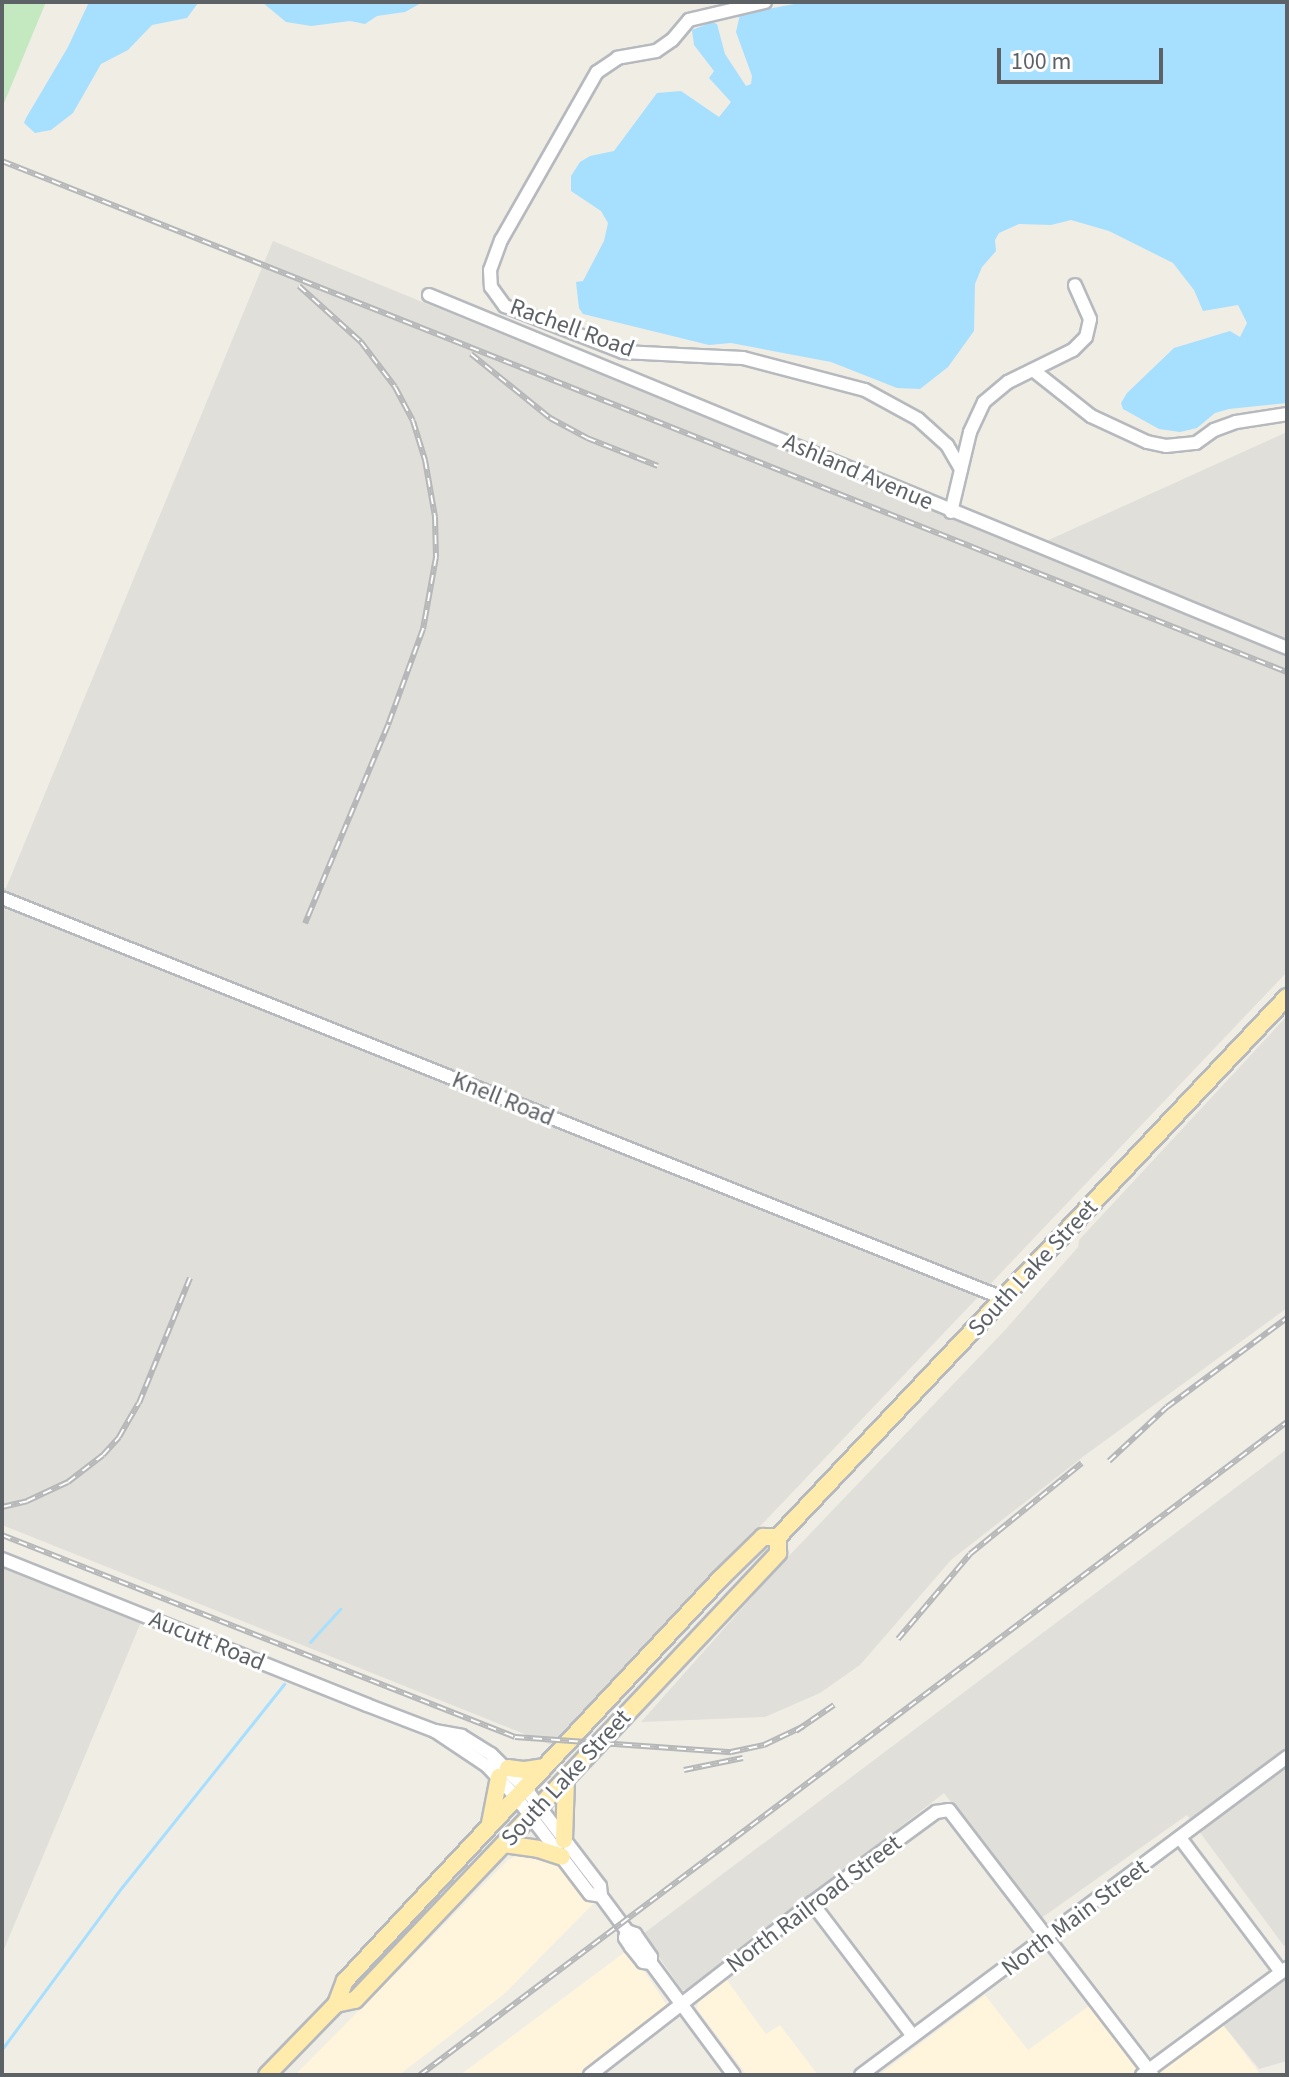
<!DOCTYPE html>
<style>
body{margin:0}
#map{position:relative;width:1289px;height:2077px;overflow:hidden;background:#f0ede5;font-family:"Source Sans 3",sans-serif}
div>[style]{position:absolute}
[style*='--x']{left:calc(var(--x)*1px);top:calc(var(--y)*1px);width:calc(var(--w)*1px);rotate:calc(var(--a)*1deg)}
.commercial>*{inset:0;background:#fff4dc}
.industrial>*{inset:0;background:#e1dfda}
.green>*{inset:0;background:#c4e9c1}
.water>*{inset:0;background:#a7dfff}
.stream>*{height:3px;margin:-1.5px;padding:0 1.5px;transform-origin:1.5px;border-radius:1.5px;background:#a7dfff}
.roads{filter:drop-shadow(2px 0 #b6b9bd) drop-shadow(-2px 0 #b6b9bd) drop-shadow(0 2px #b6b9bd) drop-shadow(0 -2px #b6b9bd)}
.minor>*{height:12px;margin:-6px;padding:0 6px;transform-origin:6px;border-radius:6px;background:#fff}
.major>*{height:16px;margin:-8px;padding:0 8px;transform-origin:8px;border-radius:8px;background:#ffebac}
.rail>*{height:6px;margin-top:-3px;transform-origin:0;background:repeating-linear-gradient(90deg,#fff 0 9px,#b6b7b8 0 18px);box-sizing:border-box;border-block:2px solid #b6b7b8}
span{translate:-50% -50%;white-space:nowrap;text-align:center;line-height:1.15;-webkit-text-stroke:6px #fff;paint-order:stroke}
.street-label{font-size:24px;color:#5d6267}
.frame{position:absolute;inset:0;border:4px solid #5d6267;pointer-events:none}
.scale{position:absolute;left:997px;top:48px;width:166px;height:36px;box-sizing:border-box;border:4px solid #5d6267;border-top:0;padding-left:10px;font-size:24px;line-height:28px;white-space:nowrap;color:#5d6267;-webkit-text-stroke:6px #fff;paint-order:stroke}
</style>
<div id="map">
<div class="commercial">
<i style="clip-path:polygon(524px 1853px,553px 1860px,594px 1903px,503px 1995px,399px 2075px,295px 2075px,508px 1860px)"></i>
<i style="clip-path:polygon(629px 1949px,669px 2008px,578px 2075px,460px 2075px)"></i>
<i style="clip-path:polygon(726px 1979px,766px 2034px,780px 2025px,818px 2075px,747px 2075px,697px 2009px,699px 1997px)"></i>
<i style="clip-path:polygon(985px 1995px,1028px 2050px,1093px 2003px,1148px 2075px,879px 2075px)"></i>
<i style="clip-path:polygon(1220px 2021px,1261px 2075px,1155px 2075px,1153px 2072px)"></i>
</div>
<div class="industrial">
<i style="clip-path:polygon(273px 241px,1287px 655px,1287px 972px,552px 1745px,2px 1525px,2px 887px,6px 888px)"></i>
<i style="clip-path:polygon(1287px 432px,1287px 640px,1042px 543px)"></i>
<i style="clip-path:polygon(1287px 1016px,1287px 1308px,1084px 1456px,951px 1560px,860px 1665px,820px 1693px,765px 1717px,641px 1722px,784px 1561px,1006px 1329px,1078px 1247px,1079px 1240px)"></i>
<i style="clip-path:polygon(1287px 1449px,1287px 1943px,1284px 1946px,1187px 1815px,1040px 1919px,944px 1793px,690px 1989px,682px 1990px,643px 1934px)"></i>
<i style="clip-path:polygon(2px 1567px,141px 1622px,2px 1954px)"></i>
<i style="clip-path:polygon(1287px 1972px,1287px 2061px,1259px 2069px,1220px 2021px)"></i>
</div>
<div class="green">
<i style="clip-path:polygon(2px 2px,46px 2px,2px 108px)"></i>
</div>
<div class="water">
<i style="clip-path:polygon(89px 2px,198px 3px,187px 18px,152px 25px,128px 50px,101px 64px,73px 113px,51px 130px,35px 133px,24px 123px,26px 118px,68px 47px)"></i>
<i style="clip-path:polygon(262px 2px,423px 2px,405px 12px,377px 16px,365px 24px,350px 21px,311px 26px,286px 22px)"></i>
<i style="clip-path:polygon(805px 2px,1287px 2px,1287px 403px,1229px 409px,1215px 413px,1197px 428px,1180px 432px,1159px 429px,1123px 409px,1121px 403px,1127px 393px,1174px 348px,1230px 331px,1240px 337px,1247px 323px,1238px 305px,1203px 311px,1194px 290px,1173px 263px,1109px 231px,1071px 220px,1051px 225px,1019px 224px,999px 233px,995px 240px,996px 251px,982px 267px,975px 284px,974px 331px,948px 367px,920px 389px,897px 388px,831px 362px,731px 343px,709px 345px,583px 314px,579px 308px,576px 282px,583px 281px,604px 241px,608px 223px,601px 211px,571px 191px,571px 176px,580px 162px,590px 156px,614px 151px,657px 93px,681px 91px,719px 117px,731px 102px,709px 78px,714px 71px,694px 45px,692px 30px,712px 22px,717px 24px,725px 54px,746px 86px,751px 84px,752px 76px,736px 32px,740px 14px)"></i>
</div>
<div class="stream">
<i style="--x:310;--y:1642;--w:45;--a:-47.7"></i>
<i style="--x:2;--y:2049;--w:202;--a:-53.5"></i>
<i style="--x:122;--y:1887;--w:260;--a:-51.4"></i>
</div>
<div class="roads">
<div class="minor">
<i style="--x:765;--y:2;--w:78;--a:166.7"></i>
<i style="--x:689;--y:20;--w:26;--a:130"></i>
<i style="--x:672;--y:40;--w:19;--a:145"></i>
<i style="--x:656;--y:51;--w:39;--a:170"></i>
<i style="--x:618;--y:58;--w:25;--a:146"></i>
<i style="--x:597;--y:72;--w:193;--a:119.7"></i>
<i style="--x:501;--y:240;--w:32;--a:110"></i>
<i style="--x:490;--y:270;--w:17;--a:87"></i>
<i style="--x:491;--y:287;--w:24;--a:54"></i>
<i style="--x:505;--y:306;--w:127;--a:21.3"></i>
<i style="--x:623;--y:352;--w:120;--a:2.9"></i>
<i style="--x:743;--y:358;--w:126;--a:14.7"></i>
<i style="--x:865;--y:390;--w:60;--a:28.7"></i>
<i style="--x:918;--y:419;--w:39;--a:42"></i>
<i style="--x:947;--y:445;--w:28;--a:60"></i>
<i style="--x:429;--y:295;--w:928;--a:22.36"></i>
<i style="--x:1033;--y:370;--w:74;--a:38.4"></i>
<i style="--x:1091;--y:416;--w:62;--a:24.9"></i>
<i style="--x:1147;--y:442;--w:19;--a:12"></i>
<i style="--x:1166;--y:446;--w:30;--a:-6"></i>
<i style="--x:1196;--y:443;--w:22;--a:-36"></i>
<i style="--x:1214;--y:430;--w:23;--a:-20"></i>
<i style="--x:1236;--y:422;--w:52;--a:-8.9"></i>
<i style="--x:951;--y:512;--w:82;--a:-76.6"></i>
<i style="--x:970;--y:432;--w:33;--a:-65"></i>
<i style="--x:984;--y:402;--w:31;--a:-40"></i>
<i style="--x:1008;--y:382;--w:72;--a:-26.2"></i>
<i style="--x:1073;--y:350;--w:18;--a:-45"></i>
<i style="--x:1086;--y:337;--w:18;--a:-77"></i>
<i style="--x:1090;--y:319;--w:37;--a:-114"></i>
<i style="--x:2;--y:898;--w:1080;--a:21.79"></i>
<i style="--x:2;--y:1559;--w:393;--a:21.8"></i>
<i style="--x:367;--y:1705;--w:73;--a:20.9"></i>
<i style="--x:435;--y:1731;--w:27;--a:10"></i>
<i style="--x:462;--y:1736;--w:34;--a:32"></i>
<i style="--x:491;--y:1754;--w:48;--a:45"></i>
<i style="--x:525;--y:1788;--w:123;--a:52.6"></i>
<i style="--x:600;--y:1886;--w:10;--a:84"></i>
<i style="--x:601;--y:1896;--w:44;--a:53.4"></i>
<i style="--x:627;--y:1931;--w:9;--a:21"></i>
<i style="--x:635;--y:1934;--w:28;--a:55"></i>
<i style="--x:651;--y:1957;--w:6;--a:90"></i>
<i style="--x:651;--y:1963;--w:139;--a:53.5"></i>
<i style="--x:435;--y:1731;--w:63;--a:33.9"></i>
<i style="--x:487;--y:1766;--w:42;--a:46.9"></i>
<i style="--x:516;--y:1797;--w:122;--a:52.7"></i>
<i style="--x:590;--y:1894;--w:11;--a:10"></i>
<i style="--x:1180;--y:1838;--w:168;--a:53"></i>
<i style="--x:812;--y:1903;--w:167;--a:52.8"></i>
<i style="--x:627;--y:1931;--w:7;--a:106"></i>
<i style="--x:625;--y:1938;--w:11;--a:56"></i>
<i style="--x:631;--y:1947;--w:19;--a:51"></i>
<i style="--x:643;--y:1962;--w:8;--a:7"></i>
<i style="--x:590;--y:2075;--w:281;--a:-37.8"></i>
<i style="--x:812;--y:1903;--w:154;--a:-36.3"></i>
<i style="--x:936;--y:1812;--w:13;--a:-9"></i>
<i style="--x:949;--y:1810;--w:334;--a:52.5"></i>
<i style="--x:861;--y:2075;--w:532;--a:-36.74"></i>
<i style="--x:1142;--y:2075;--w:180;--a:-36.4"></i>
</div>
<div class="major">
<i style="--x:508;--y:1768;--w:17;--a:7"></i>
<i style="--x:525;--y:1770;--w:20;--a:-9"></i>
<i style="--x:490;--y:1823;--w:47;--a:-78.9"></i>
<i style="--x:564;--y:1840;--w:61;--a:-88.1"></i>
<i style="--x:504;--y:1844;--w:34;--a:8"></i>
<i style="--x:538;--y:1849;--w:25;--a:18"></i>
<i style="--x:336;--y:2004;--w:19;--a:-12"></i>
<i style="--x:355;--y:2000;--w:267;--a:-46.4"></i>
<i style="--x:539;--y:1807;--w:349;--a:-46.7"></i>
<i style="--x:778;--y:1553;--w:16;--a:-90"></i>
<i style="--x:778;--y:1537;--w:742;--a:-46.69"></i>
<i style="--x:267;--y:2075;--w:99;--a:-45.8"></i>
<i style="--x:336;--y:2004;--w:25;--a:-69"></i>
<i style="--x:345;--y:1981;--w:551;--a:-46.99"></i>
<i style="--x:721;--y:1578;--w:59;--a:-44.3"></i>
<i style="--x:763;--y:1537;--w:15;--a:0"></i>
</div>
</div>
<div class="rail">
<i style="--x:2;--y:161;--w:1383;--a:21.69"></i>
<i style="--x:299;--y:286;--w:84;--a:42.1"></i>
<i style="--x:361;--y:342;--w:56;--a:52.9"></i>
<i style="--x:395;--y:387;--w:38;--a:62"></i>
<i style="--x:413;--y:421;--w:41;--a:72.9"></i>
<i style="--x:425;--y:460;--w:58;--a:80"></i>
<i style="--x:435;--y:517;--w:40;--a:88.6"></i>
<i style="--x:436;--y:557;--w:73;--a:100.2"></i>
<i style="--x:423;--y:629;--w:102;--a:110"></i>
<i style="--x:388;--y:725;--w:215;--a:112.7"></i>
<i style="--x:471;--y:354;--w:102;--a:39"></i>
<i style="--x:550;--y:418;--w:42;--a:28.4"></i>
<i style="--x:587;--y:438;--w:76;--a:21.5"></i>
<i style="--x:1109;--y:1461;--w:79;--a:-43"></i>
<i style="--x:1167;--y:1407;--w:149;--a:-36.6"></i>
<i style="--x:2;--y:1507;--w:26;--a:-13"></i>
<i style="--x:27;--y:1501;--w:45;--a:-24.9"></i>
<i style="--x:68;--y:1482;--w:44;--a:-37.6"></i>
<i style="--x:103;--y:1455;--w:24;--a:-48"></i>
<i style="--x:119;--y:1437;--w:39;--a:-60"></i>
<i style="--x:139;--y:1403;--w:135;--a:-67.8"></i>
<i style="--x:2;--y:1535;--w:551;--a:21.49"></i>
<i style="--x:515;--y:1737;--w:217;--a:4"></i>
<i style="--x:731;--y:1752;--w:34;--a:-12"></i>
<i style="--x:764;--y:1745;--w:44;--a:-25.4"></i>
<i style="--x:898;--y:1639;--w:111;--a:-49.7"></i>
<i style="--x:970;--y:1554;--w:144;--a:-39.1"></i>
<i style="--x:796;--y:1731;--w:46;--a:-34.4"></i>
<i style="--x:684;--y:1770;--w:60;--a:-11.5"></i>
<i style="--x:420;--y:2075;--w:1085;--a:-36.99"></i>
</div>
<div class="street-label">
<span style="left:572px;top:328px;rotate:20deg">Rachell Road</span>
<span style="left:858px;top:472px;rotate:23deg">Ashland Avenue</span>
<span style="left:503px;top:1099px;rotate:22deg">Knell Road</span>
<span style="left:1033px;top:1268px;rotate:-47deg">South Lake Street</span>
<span style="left:207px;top:1641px;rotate:22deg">Aucutt Road</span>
<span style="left:566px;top:1778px;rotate:-47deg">South Lake Street</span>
<span style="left:814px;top:1904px;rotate:-37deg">North Railroad Street</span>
<span style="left:1075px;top:1918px;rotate:-37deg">North Main Street</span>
</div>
<div class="frame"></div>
<div class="scale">100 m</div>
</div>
